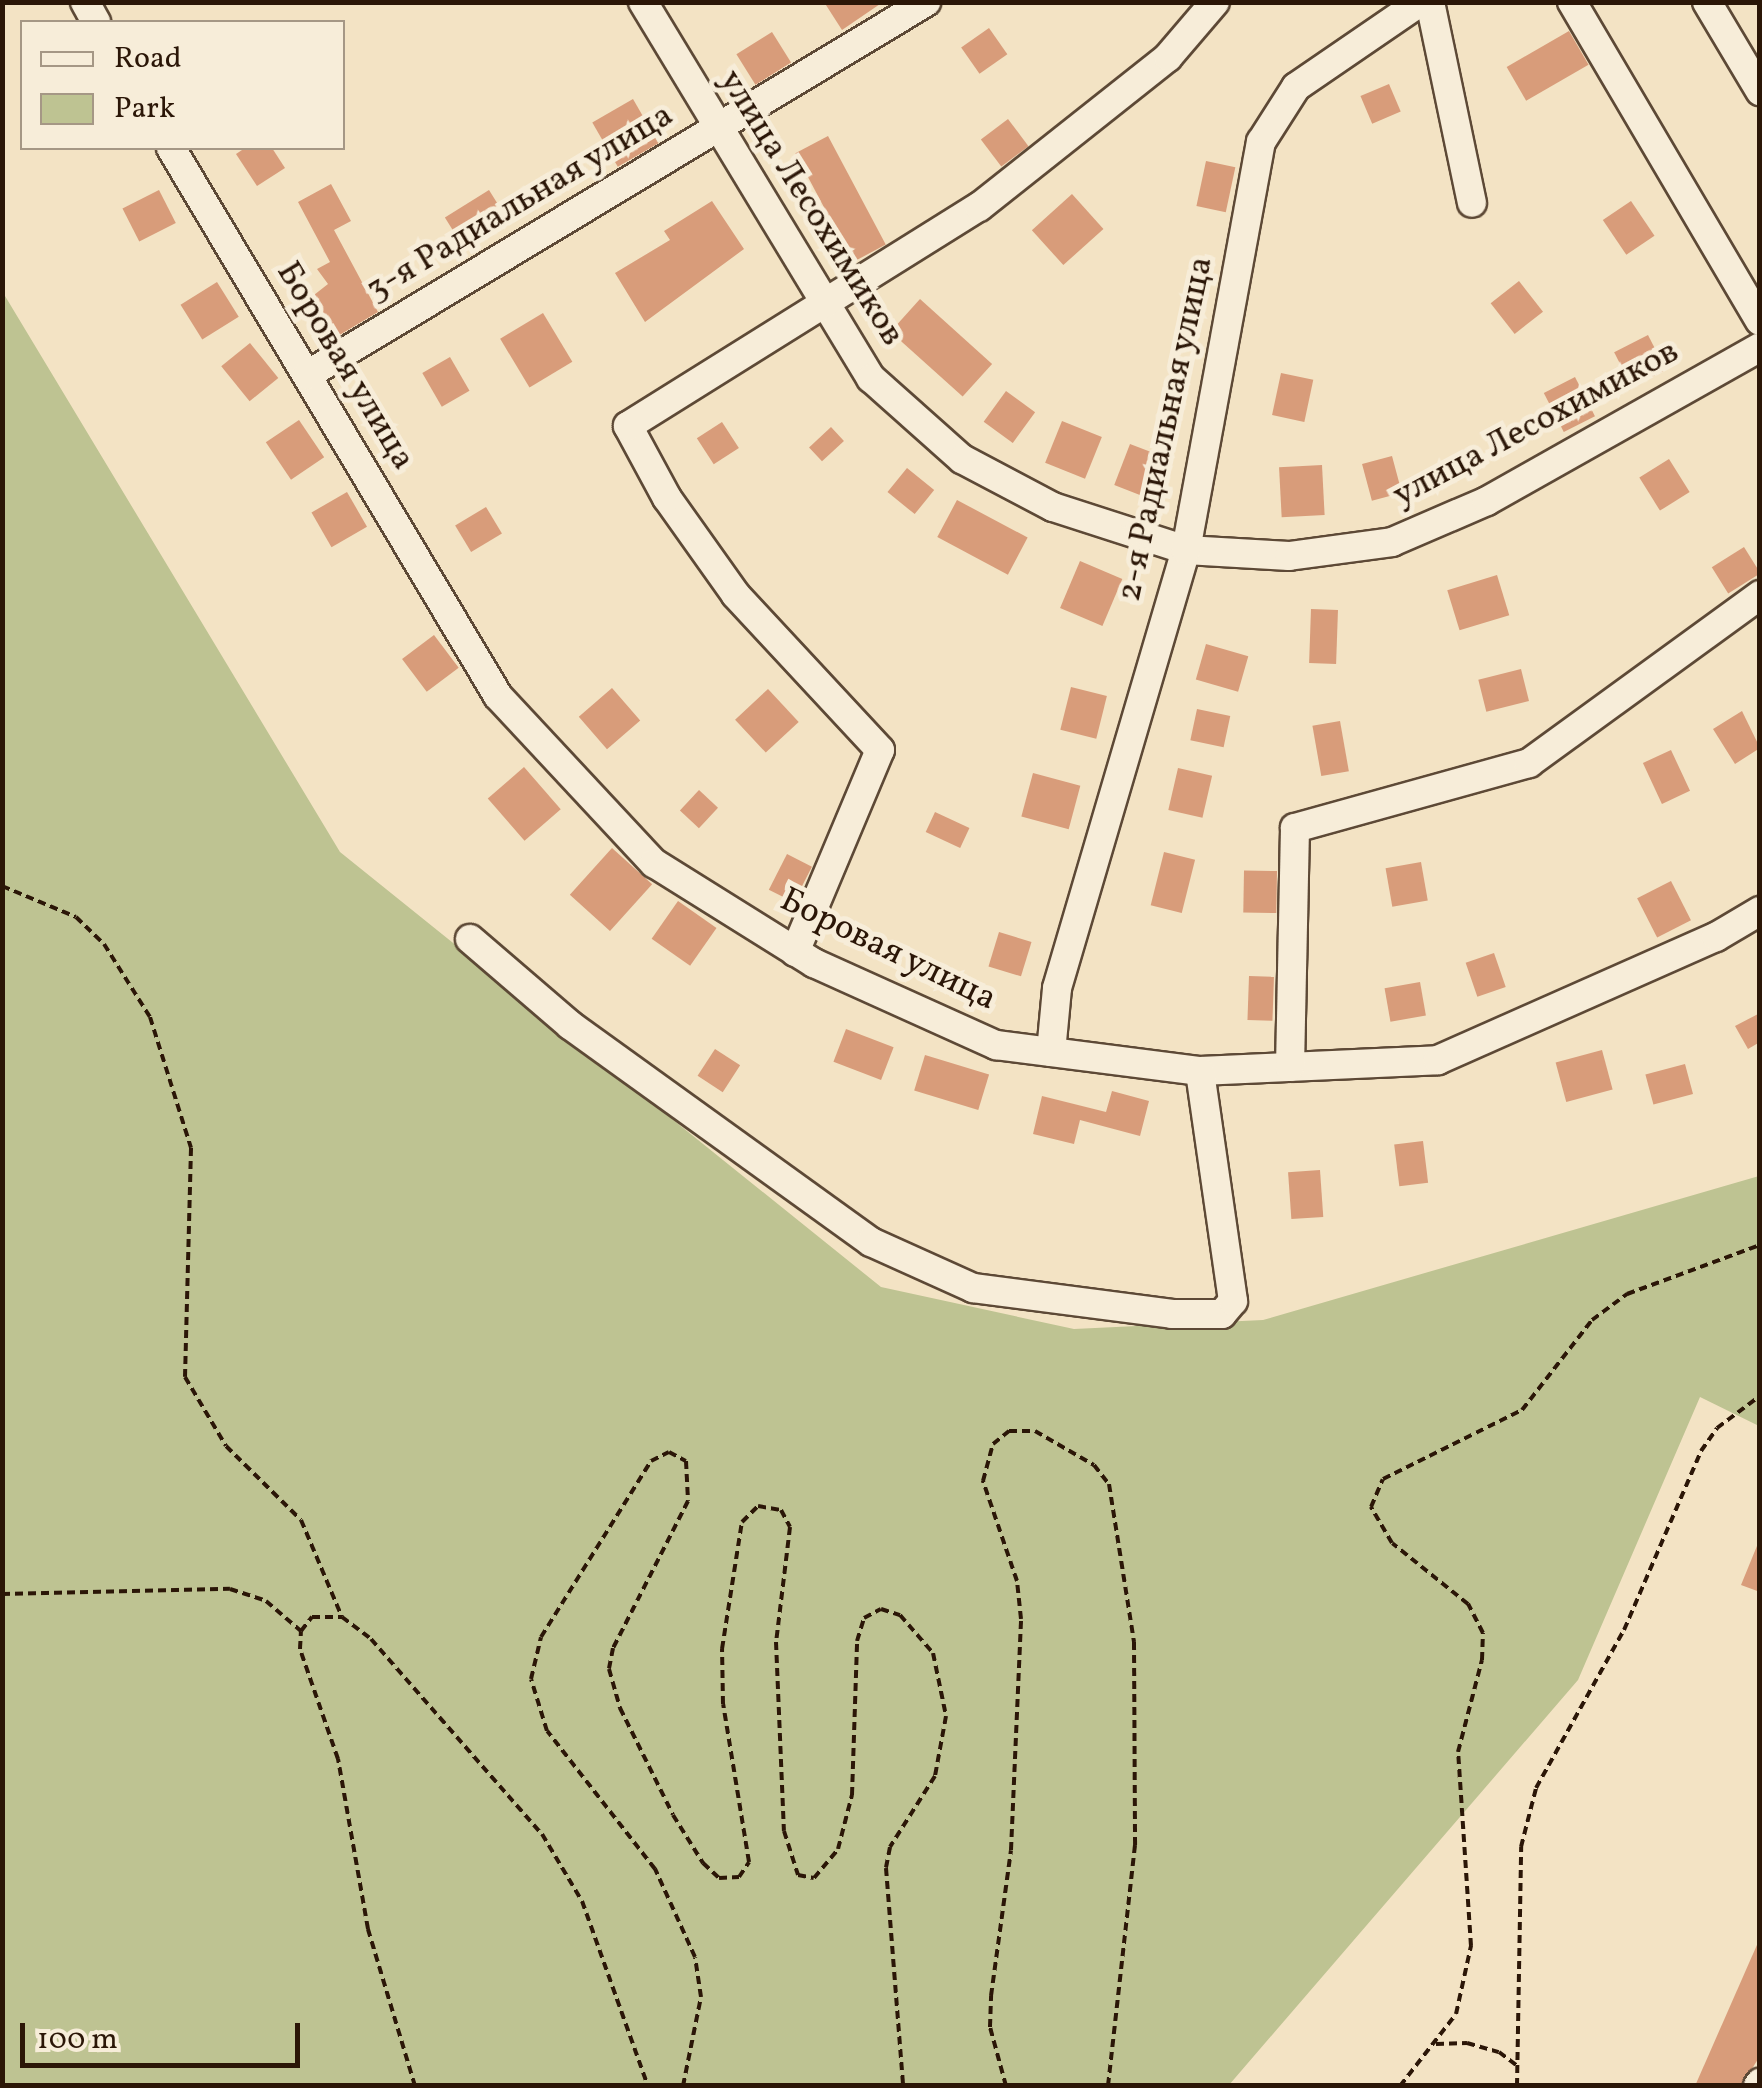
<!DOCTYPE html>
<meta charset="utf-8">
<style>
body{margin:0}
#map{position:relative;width:1762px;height:2088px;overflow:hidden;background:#f3e3c4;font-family:Vollkorn,serif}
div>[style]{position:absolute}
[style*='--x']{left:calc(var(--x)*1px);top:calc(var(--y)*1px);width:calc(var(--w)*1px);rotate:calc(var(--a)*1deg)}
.green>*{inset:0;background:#bec392}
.building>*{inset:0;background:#d89c7a;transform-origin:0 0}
.path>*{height:4px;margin-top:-2px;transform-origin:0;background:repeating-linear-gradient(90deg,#2b1607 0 8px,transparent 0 13px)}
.roads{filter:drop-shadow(2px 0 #5d4936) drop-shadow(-2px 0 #5d4936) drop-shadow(0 2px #5d4936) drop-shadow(0 -2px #5d4936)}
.minor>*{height:28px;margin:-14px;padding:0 14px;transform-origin:14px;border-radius:14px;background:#f7edd9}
span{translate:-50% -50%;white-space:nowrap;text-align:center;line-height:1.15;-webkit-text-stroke:10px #f7edd9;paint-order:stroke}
.street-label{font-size:35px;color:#2b1607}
.frame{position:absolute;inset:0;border:5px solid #2b1607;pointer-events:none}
.legend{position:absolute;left:20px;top:20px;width:325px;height:130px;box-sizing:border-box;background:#f7edd9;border:2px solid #a59785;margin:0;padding:12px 18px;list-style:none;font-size:30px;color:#2b1607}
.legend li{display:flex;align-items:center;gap:20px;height:50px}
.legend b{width:50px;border:2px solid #a59785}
.scale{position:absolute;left:20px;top:2023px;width:280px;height:45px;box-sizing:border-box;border:5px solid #2b1607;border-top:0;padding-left:12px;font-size:30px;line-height:35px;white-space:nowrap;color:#2b1607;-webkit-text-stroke:8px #f7edd9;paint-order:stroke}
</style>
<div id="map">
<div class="green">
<i style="clip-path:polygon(2px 291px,340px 852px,881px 1287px,1074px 1329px,1263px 1320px,1759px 1176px,1759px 1426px,1700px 1397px,1578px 1680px,1229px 2085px,3px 2085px)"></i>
</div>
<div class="building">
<i style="clip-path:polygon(824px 2px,883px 2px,842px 30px)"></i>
<i style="left:989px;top:28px;width:32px;height:34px;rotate:55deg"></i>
<i style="left:1569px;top:31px;width:39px;height:72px;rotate:60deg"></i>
<i style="left:772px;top:32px;width:36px;height:42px;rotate:58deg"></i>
<i style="left:1389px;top:84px;width:30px;height:31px;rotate:67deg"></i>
<i style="left:633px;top:99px;width:51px;height:47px;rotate:60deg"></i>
<i style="left:1008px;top:119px;width:34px;height:34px;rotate:53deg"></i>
<i style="left:828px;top:136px;width:123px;height:37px;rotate:62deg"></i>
<i style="clip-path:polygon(245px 148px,272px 148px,285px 168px,257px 186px,236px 154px)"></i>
<i style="left:1206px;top:161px;width:30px;height:46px;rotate:12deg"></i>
<i style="clip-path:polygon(331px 184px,351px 221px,334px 230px,378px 312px,336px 337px,314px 295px,328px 284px,317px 269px,330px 262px,298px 202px)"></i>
<i style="left:159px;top:190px;width:37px;height:41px;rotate:63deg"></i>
<i style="left:489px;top:190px;width:38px;height:52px;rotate:58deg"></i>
<i style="left:1072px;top:194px;width:47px;height:54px;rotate:48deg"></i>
<i style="clip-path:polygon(712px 201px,744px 249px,645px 322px,615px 273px,670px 240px,664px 231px)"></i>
<i style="left:1631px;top:201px;width:42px;height:34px;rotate:56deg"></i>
<i style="left:1519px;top:281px;width:39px;height:36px;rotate:52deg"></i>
<i style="left:217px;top:282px;width:41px;height:43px;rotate:58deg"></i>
<i style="left:920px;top:299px;width:97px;height:44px;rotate:42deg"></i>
<i style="left:543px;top:313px;width:57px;height:50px;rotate:59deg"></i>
<i style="left:1648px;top:335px;width:39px;height:38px;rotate:63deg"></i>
<i style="left:250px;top:343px;width:45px;height:37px;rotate:51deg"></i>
<i style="left:450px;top:357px;width:39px;height:32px;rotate:60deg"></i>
<i style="left:1281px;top:373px;width:33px;height:43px;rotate:12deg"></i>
<i style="left:1575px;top:377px;width:44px;height:35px;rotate:63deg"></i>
<i style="left:1006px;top:391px;width:36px;height:38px;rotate:36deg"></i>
<i style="left:299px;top:420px;width:45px;height:40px;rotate:56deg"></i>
<i style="left:1062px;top:421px;width:43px;height:45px;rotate:22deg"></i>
<i style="left:722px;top:422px;width:31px;height:30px;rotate:57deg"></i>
<i style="left:831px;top:427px;width:19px;height:30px;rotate:47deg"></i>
<i style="left:1130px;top:444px;width:33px;height:44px;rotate:21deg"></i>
<i style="left:1392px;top:456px;width:38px;height:31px;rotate:75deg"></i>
<i style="left:1669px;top:459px;width:39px;height:35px;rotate:58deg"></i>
<i style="left:1322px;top:465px;width:50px;height:43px;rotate:87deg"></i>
<i style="left:907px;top:468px;width:35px;height:31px;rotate:39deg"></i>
<i style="left:347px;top:492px;width:40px;height:41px;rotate:60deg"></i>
<i style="left:957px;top:500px;width:80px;height:42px;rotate:28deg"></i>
<i style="left:486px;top:507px;width:31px;height:36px;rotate:59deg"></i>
<i style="left:1744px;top:547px;width:31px;height:38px;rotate:58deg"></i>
<i style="left:1080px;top:561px;width:46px;height:51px;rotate:23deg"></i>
<i style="left:1497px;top:575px;width:42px;height:52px;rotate:73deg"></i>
<i style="left:1311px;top:609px;width:27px;height:54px;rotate:2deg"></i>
<i style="left:434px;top:635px;width:41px;height:40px;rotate:53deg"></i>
<i style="left:1206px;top:644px;width:44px;height:37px;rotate:16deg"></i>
<i style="left:1521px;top:669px;width:33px;height:44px;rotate:76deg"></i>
<i style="left:1071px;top:687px;width:37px;height:44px;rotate:14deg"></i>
<i style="left:612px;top:688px;width:43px;height:44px;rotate:49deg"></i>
<i style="left:768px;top:689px;width:45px;height:45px;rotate:47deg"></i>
<i style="left:1197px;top:709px;width:34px;height:32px;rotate:12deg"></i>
<i style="clip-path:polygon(1742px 711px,1760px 748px,1735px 764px,1713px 729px)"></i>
<i style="left:1340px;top:721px;width:51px;height:28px;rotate:80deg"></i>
<i style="left:1671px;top:750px;width:45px;height:31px;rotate:65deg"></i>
<i style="left:524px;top:767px;width:56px;height:48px;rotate:49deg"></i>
<i style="left:1178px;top:768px;width:35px;height:43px;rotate:13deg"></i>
<i style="left:1033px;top:773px;width:49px;height:45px;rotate:15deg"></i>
<i style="left:699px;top:790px;width:26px;height:28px;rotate:43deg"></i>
<i style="left:935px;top:812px;width:38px;height:22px;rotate:25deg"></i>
<i style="left:612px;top:848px;width:54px;height:63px;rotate:42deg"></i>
<i style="left:1164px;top:852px;width:32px;height:55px;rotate:14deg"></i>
<i style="left:787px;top:854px;width:28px;height:40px;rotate:27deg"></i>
<i style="left:1421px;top:862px;width:39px;height:36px;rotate:80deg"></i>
<i style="left:1277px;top:871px;width:42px;height:33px;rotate:91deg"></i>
<i style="left:1671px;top:881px;width:44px;height:38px;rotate:63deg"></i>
<i style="left:678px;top:901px;width:47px;height:46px;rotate:35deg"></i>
<i style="left:999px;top:932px;width:34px;height:36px;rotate:17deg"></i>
<i style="left:1494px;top:953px;width:36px;height:30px;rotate:71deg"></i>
<i style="left:1249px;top:976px;width:25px;height:44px;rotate:2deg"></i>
<i style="left:1420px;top:982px;width:34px;height:36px;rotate:80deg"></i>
<i style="clip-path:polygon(1760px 1013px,1760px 1042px,1748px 1049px,1735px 1026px)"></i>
<i style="left:846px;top:1029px;width:51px;height:35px;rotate:21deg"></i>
<i style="left:715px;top:1049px;width:30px;height:32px;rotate:33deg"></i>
<i style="left:1602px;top:1050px;width:41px;height:48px;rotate:75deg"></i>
<i style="left:925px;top:1055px;width:67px;height:37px;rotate:17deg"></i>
<i style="left:1685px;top:1064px;width:31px;height:41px;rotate:75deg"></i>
<i style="clip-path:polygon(1112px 1091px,1149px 1101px,1140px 1136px,1080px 1120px,1074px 1144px,1033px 1134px,1042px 1096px,1106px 1112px)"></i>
<i style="left:1423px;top:1141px;width:42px;height:29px;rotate:83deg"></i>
<i style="left:1320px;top:1170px;width:47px;height:32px;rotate:86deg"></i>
<i style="clip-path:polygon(1759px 1541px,1760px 1541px,1760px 1592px,1741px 1585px)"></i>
<i style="clip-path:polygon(1760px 1938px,1760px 2056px,1741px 2086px,1695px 2086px)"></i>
</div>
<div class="path">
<i style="--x:2;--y:886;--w:80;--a:22.7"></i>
<i style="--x:76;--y:917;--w:39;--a:44"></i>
<i style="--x:104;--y:944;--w:86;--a:57.8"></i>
<i style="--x:150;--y:1017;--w:137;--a:72.6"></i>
<i style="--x:191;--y:1148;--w:229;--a:91.5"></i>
<i style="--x:185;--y:1377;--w:80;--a:59.3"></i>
<i style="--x:226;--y:1446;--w:105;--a:44.6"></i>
<i style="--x:301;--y:1520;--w:105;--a:67.1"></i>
<i style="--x:2;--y:1594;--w:228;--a:-1.3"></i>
<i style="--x:230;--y:1589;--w:38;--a:18"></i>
<i style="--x:266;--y:1601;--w:46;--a:40.6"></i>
<i style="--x:1436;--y:2044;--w:31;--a:-2"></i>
<i style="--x:1467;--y:2043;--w:33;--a:16"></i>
<i style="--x:1499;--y:2052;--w:25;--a:37"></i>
<i style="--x:415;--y:2086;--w:164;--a:-106.7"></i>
<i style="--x:368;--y:1929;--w:173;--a:-100"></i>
<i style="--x:338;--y:1759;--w:116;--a:-109.1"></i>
<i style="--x:300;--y:1649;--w:18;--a:-87"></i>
<i style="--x:301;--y:1631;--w:18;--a:-52"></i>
<i style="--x:312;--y:1617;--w:30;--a:0"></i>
<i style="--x:342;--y:1617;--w:36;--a:37"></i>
<i style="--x:371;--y:1639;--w:259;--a:48.8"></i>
<i style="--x:542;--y:1834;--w:78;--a:59.2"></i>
<i style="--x:582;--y:1901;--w:196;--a:70.4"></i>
<i style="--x:683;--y:2086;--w:91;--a:-78.6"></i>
<i style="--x:701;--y:1997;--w:40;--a:-98.5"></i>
<i style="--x:695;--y:1957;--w:97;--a:-114.4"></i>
<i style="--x:655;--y:1869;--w:175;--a:-128"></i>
<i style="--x:547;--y:1731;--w:54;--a:-107.1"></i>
<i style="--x:531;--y:1679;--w:43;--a:-76.6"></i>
<i style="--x:541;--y:1637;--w:208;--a:-58"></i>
<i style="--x:651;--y:1461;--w:20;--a:-27"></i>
<i style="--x:669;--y:1452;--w:19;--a:28"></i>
<i style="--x:686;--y:1461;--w:40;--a:87.1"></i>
<i style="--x:688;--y:1501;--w:165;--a:117"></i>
<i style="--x:613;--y:1648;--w:21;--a:101"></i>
<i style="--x:609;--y:1669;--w:41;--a:74.2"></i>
<i style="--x:620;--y:1708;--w:119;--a:63.6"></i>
<i style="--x:673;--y:1815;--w:57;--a:58"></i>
<i style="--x:703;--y:1863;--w:22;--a:43"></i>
<i style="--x:719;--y:1878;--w:20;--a:-3"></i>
<i style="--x:739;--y:1877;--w:18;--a:-56"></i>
<i style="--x:749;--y:1862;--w:160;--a:-99.3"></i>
<i style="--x:723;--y:1704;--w:55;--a:-91"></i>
<i style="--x:722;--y:1649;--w:129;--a:-81.1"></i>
<i style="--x:742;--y:1522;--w:23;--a:-45"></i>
<i style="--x:758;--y:1506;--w:23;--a:10"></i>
<i style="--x:781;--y:1510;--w:19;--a:62"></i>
<i style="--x:790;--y:1527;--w:116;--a:96.9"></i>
<i style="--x:776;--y:1642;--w:189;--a:87.6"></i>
<i style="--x:784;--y:1831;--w:46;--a:72.3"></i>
<i style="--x:798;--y:1875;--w:16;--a:11"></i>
<i style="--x:814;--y:1878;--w:38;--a:-50"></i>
<i style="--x:838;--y:1849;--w:56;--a:-75.5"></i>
<i style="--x:852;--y:1795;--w:154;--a:-88.1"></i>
<i style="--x:857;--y:1641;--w:24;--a:-73"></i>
<i style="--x:864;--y:1618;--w:19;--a:-28"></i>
<i style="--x:881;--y:1609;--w:20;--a:18"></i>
<i style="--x:900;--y:1615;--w:50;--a:49"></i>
<i style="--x:933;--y:1653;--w:64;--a:78.3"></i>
<i style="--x:946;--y:1716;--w:61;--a:100.4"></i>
<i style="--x:935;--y:1776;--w:84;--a:122.4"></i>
<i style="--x:890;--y:1847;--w:21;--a:101"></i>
<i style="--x:886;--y:1868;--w:219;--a:85.5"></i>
<i style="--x:1006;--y:2086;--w:61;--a:-105.2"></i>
<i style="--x:990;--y:2027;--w:31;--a:-88"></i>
<i style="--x:991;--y:1996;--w:147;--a:-82.2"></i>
<i style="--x:1011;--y:1850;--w:231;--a:-87.5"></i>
<i style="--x:1021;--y:1619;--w:38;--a:-96"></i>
<i style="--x:1017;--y:1581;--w:106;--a:-108.8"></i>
<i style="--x:983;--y:1481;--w:38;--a:-75"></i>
<i style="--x:993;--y:1444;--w:21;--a:-39"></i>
<i style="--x:1009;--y:1431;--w:26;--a:0"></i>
<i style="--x:1035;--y:1431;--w:68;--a:30"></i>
<i style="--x:1094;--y:1465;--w:24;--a:52"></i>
<i style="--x:1109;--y:1484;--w:160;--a:81"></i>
<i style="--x:1134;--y:1642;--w:203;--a:89.7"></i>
<i style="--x:1135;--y:1845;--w:243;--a:96.4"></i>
<i style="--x:1400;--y:2086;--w:91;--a:-52.1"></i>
<i style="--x:1456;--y:2014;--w:70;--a:-77.6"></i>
<i style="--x:1471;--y:1946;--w:194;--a:-93.8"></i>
<i style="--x:1458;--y:1752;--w:95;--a:-75.4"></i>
<i style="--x:1482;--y:1660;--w:27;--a:-88"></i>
<i style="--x:1483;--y:1633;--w:33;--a:-117"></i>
<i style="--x:1468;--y:1604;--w:97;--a:-141.2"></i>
<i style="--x:1392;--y:1543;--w:42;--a:-120.3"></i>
<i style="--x:1371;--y:1507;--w:30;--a:-67"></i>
<i style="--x:1383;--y:1479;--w:155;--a:-26.4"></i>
<i style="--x:1522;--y:1410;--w:114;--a:-52.1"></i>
<i style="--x:1592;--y:1320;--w:44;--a:-36.6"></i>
<i style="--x:1627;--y:1294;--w:142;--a:-20.2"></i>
<i style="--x:1517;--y:2086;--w:239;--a:-89"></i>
<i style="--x:1521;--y:1847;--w:61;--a:-75.7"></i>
<i style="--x:1536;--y:1788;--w:181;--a:-60.9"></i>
<i style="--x:1624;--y:1630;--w:195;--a:-66.7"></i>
<i style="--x:1701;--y:1451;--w:28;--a:-55"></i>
<i style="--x:1717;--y:1428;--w:54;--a:-36.7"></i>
</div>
<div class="roads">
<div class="minor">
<i style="--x:85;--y:2;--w:23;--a:61"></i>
<i style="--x:643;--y:2;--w:440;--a:58.8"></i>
<i style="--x:871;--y:378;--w:122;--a:41.7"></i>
<i style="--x:962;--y:459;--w:103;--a:27.8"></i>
<i style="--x:1053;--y:507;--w:140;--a:17.9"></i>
<i style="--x:1186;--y:550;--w:103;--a:3.3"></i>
<i style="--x:1289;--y:556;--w:104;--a:-7.7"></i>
<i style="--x:1392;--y:542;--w:103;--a:-23.3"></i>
<i style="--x:1487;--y:501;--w:313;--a:-29.4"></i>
<i style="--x:1430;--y:2;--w:205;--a:78.2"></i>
<i style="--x:1572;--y:2;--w:370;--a:59.5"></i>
<i style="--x:1707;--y:2;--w:104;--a:59.2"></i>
<i style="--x:171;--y:148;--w:638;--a:59.17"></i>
<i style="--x:498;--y:696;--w:229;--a:47"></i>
<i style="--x:654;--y:863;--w:189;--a:32"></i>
<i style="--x:814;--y:963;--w:200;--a:24.3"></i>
<i style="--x:996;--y:1045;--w:206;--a:7.3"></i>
<i style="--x:1200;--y:1071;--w:238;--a:-2.6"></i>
<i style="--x:1438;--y:1060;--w:304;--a:-23.9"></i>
<i style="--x:1716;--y:937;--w:51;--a:-30.6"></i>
<i style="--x:307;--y:375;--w:723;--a:-31.07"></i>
<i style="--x:470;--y:939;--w:132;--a:40.7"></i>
<i style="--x:570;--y:1025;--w:371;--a:35.8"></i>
<i style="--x:871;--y:1242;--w:112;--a:24.3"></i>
<i style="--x:973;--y:1288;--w:201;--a:7.4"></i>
<i style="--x:1172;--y:1314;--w:50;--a:0"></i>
<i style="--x:1222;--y:1314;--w:17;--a:-50"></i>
<i style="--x:1233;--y:1301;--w:232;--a:-98.2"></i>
<i style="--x:795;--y:952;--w:219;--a:-67.2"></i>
<i style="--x:880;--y:750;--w:212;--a:-132.9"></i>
<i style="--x:736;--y:595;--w:119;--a:-125.4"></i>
<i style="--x:667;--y:498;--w:82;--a:-118.4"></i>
<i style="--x:628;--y:426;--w:414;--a:-32"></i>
<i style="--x:979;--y:207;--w:241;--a:-38.4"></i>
<i style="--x:1168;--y:57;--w:72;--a:-49.5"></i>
<i style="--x:1051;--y:1052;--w:64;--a:-84.6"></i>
<i style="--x:1057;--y:988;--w:457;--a:-73.6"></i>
<i style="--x:1186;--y:550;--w:415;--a:-79.6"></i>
<i style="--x:1261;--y:142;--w:65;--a:-57.5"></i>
<i style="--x:1296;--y:87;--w:150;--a:-34.4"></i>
<i style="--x:1290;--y:1067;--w:239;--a:-88.8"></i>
<i style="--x:1295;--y:828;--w:243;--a:-15.5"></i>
<i style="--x:1529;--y:763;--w:286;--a:-36"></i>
<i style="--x:1758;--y:2086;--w:4;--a:-56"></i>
</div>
</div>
<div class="street-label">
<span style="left:520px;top:203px;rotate:-31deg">3-я Радиальная улица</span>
<span style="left:811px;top:208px;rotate:58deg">улица Лесохимиков</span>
<span style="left:345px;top:366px;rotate:59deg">Боровая улица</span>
<span style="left:1536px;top:424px;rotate:-28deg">улица Лесохимиков</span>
<span style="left:1166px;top:429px;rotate:-78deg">2-я Радиальная улица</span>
<span style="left:888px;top:950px;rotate:26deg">Боровая улица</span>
</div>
<div class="frame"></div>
<ul class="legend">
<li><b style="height:12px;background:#f7edd9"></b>Road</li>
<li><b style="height:28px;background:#bec392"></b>Park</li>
</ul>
<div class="scale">100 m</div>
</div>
